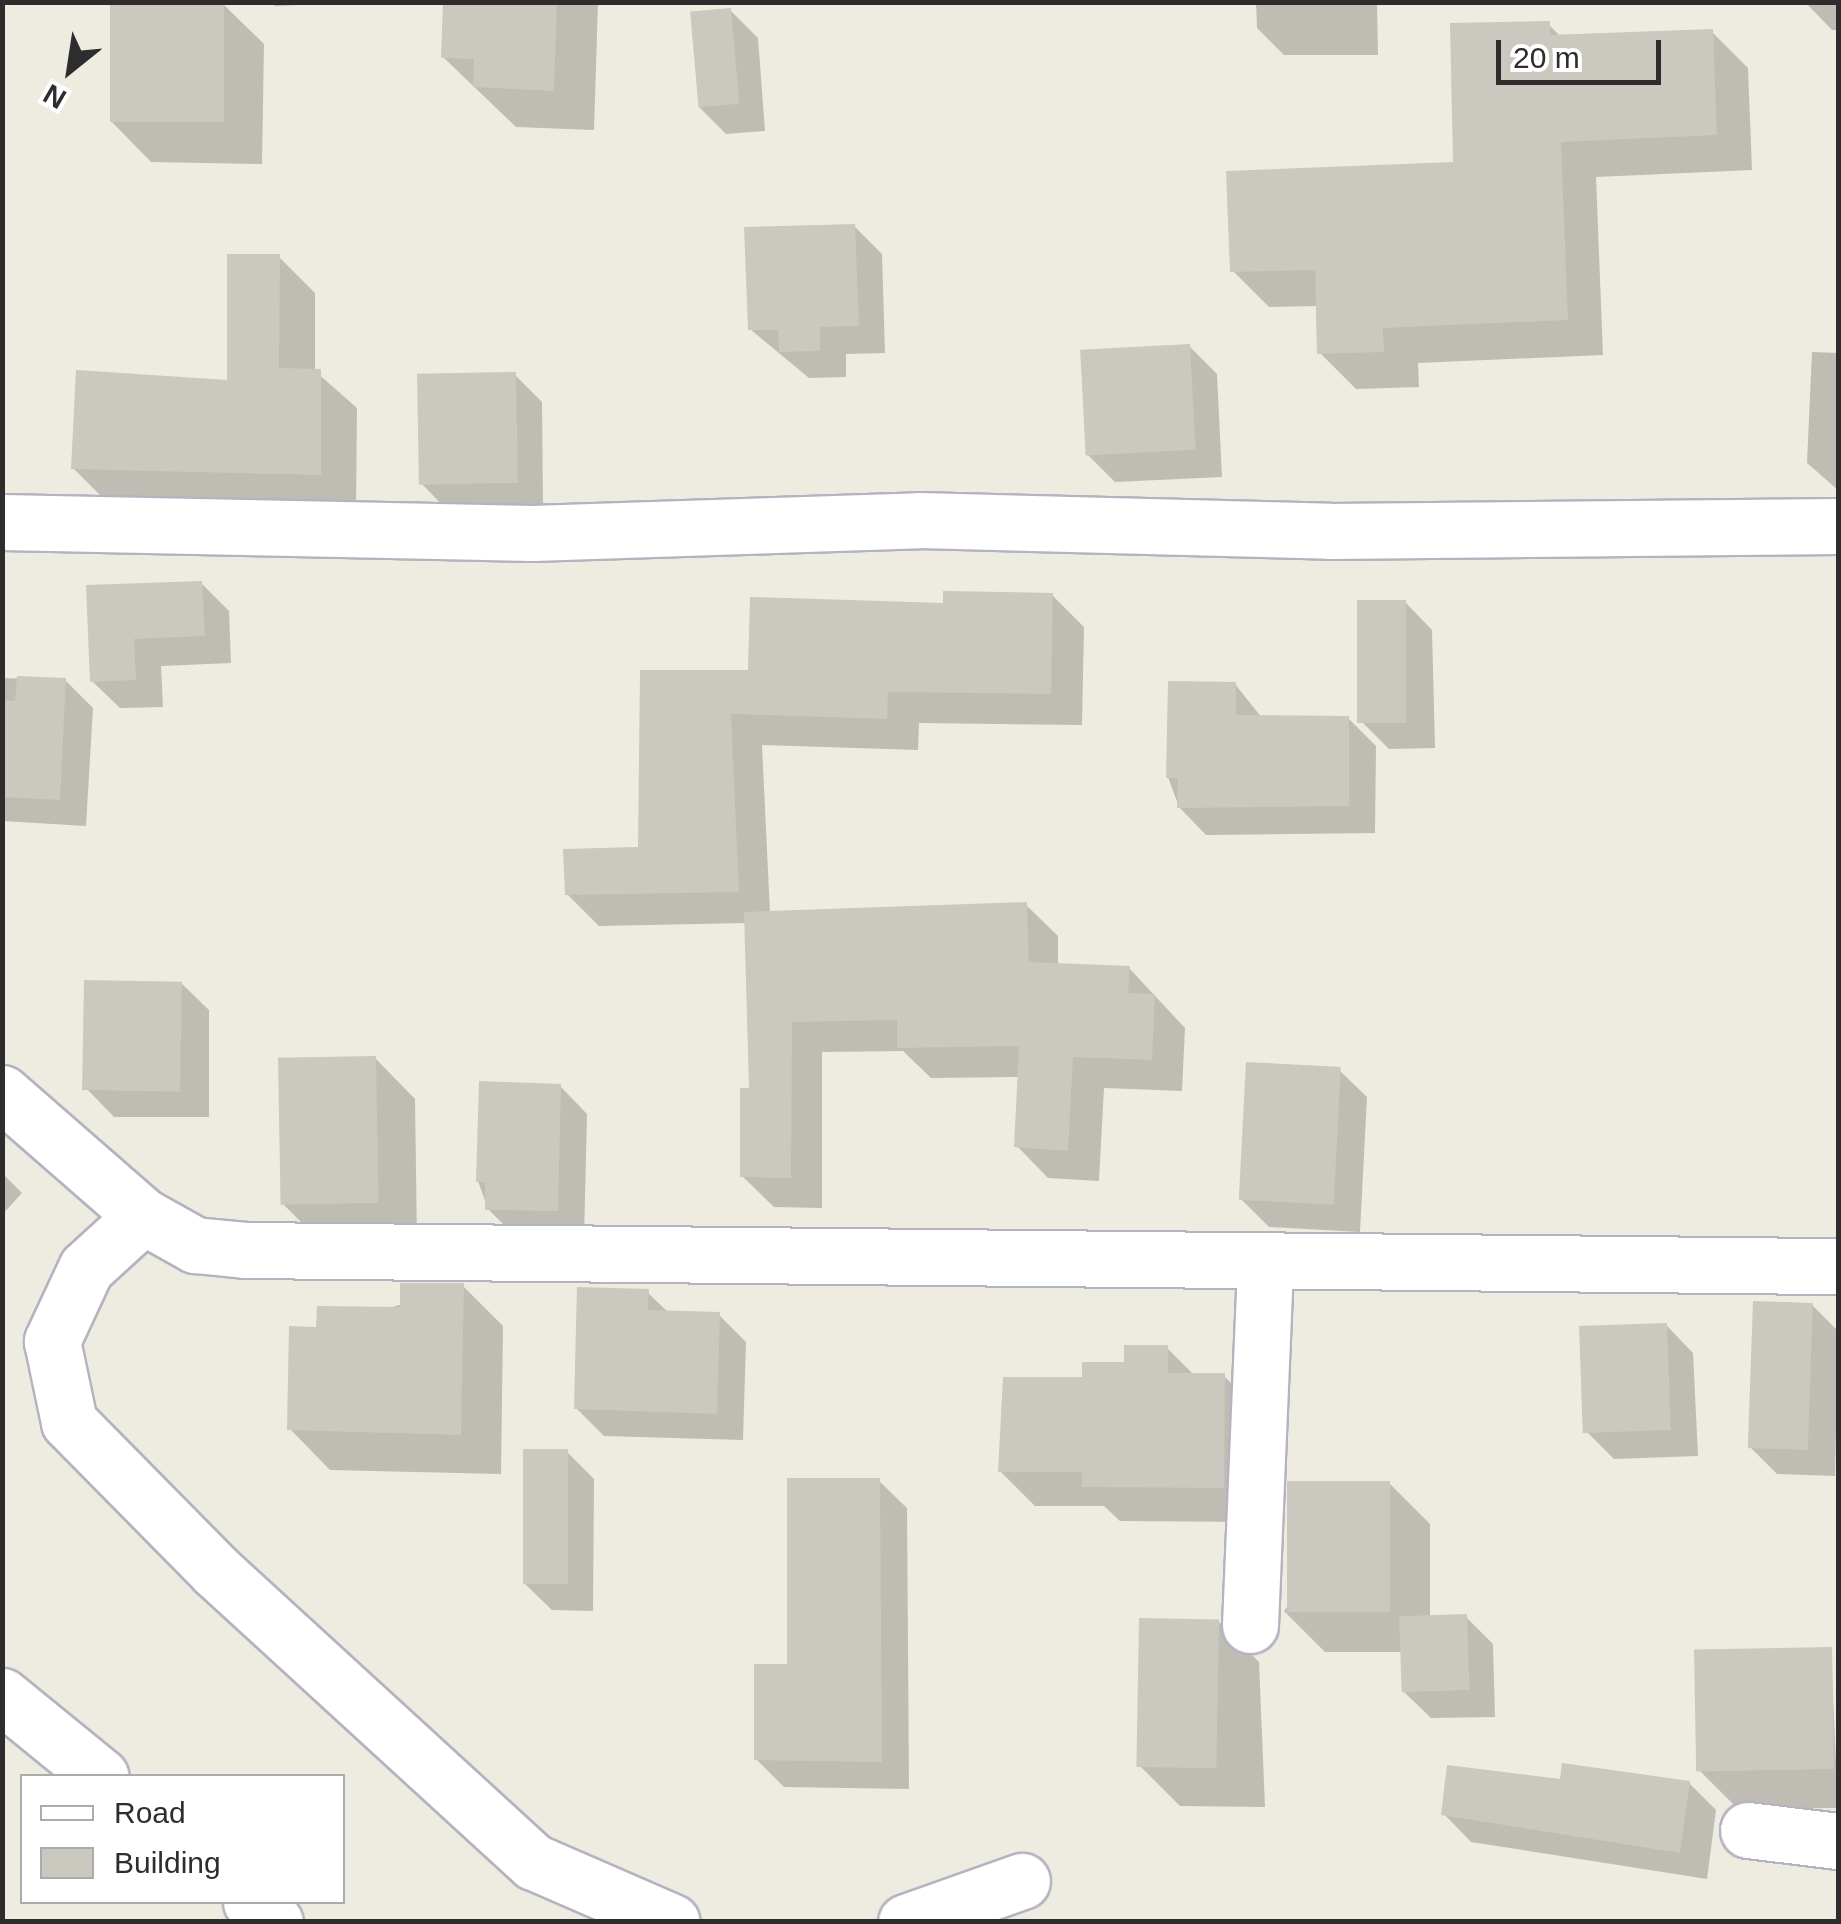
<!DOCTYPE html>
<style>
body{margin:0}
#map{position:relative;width:1841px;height:1924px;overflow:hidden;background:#eeece0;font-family:Arial,sans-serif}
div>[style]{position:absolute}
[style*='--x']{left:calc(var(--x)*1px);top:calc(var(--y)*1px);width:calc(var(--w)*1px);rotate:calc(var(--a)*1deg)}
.shadow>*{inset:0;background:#0003}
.building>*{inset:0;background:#cac8bf;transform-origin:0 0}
.roads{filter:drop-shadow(2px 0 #b4b3c0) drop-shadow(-2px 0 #b4b3c0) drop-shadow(0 2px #b4b3c0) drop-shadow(0 -2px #b4b3c0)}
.minor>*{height:55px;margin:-27.5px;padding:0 27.5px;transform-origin:27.5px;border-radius:27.5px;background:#fff}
span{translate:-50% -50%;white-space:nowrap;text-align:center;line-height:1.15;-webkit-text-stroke:10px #fff;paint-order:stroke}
.frame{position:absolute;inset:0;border:5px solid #2d2d2d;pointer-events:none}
.legend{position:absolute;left:20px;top:1774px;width:325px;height:130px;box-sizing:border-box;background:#fff;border:2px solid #ababab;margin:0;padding:12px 18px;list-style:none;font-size:30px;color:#2d2d2d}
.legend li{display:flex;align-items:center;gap:20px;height:50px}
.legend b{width:50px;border:2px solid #ababab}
.north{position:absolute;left:20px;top:20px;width:100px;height:100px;-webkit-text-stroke:8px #fff;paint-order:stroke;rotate:210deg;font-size:28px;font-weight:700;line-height:40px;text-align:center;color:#2d2d2d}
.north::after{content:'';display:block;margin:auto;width:35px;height:45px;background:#2d2d2d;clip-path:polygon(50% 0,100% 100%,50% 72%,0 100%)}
.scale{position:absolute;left:1496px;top:40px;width:165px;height:45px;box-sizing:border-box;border:5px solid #2d2d2d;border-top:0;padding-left:12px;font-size:30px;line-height:35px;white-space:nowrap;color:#2d2d2d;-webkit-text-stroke:8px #fff;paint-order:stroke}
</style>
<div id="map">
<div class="shadow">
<i style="clip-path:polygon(272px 2px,323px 2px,323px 4px,275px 6px)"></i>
<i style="clip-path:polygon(450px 2px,598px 2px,594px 130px,516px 127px,443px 57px)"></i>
<i style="clip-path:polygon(1256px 2px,1377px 2px,1378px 55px,1284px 55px,1257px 28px)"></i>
<i style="clip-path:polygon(1805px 2px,1838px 2px,1838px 30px,1832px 30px)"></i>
<i style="clip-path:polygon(223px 4px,264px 44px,262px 164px,151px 162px,111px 121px)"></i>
<i style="clip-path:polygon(730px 10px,758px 38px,765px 131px,726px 134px,699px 107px)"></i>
<i style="clip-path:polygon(1548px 24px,1561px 37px,1712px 32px,1748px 68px,1752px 170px,1596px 177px,1603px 355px,1418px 363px,1419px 387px,1356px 389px,1320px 353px,1318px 306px,1269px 307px,1233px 271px,1456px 165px)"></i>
<i style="clip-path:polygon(854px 226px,882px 254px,885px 353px,846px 354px,846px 377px,809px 378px,750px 329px)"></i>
<i style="clip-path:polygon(279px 257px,315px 293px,315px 371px,357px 408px,356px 510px,110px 505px,73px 468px,230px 382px)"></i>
<i style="clip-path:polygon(1189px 346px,1217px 374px,1222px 477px,1115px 482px,1088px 455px)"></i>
<i style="clip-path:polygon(1812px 352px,1838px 353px,1838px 490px,1807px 463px)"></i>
<i style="clip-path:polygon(515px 375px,542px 402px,543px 509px,448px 511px,421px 483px)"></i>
<i style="clip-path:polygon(201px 583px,229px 611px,231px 663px,161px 666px,163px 707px,120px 708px,92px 681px,89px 587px)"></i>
<i style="clip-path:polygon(1052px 595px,1084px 627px,1082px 725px,919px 723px,918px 750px,762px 745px,770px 913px,1026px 905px,1058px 936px,1058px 966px,1129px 968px,1185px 1028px,1182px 1091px,1104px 1088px,1099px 1181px,1048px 1178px,1017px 1146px,1020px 1077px,931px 1078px,903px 1051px,822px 1052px,822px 1208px,774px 1207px,742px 1176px,751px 1091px,747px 923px,599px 926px,567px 894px,640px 850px,750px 673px,946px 606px)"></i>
<i style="clip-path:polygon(1405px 602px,1432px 630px,1435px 748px,1389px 749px,1362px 722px)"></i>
<i style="clip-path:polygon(2px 678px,65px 680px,93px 708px,86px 826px,2px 821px)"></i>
<i style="clip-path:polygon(1235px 684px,1262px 718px,1348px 718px,1376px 746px,1375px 833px,1206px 835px,1179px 807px,1168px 777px)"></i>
<i style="clip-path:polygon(181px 983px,209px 1010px,209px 1117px,114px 1117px,87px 1089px)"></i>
<i style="clip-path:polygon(375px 1058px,415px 1099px,417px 1243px,323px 1244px,283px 1204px)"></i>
<i style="clip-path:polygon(1339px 1070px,1367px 1097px,1360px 1232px,1269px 1227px,1241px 1199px)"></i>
<i style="clip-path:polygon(560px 1086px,587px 1114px,584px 1238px,515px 1236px,488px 1209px,478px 1181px)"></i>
<i style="clip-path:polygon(2px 1173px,22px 1193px,2px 1215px)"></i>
<i style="clip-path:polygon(463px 1286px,503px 1326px,501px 1474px,330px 1470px,290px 1429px,319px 1329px)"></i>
<i style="clip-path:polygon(647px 1292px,669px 1313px,719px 1315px,746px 1342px,743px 1440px,604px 1436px,576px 1408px)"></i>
<i style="clip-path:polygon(1812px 1305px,1838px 1331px,1835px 1476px,1777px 1474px,1750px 1447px)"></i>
<i style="clip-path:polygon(1666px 1325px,1693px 1353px,1698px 1456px,1614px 1459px,1586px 1431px)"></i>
<i style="clip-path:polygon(1167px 1348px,1195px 1376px,1224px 1376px,1259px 1411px,1258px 1522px,1120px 1521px,1104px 1506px,1035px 1506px,1000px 1471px,1084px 1379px)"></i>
<i style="clip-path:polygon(567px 1452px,594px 1479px,593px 1611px,552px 1610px,524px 1583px)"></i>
<i style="clip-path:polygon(879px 1481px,907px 1508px,909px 1789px,784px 1787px,756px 1759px)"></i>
<i style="clip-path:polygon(1389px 1483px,1430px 1524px,1430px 1618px,1466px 1617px,1493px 1644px,1495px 1717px,1431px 1718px,1403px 1691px,1402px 1652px,1325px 1652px,1284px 1611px)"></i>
<i style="clip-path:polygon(1218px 1621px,1259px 1662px,1265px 1807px,1180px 1806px,1140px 1766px)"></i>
<i style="clip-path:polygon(1831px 1650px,1838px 1808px,1738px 1809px,1697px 1768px)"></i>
<i style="clip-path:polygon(1562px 1781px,1689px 1783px,1716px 1810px,1707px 1879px,1471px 1842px,1444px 1814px)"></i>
</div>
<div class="building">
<i style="left:110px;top:2px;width:114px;height:120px"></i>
<i style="clip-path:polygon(443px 2px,557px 2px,554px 91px,473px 87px,474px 59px,441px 58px)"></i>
<i style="left:731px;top:8px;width:96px;height:41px;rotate:85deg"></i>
<i style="clip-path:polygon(1550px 21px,1550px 35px,1713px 29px,1717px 135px,1561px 142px,1568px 320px,1383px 328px,1384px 352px,1317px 354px,1315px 270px,1230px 272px,1226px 171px,1453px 162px,1450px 23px)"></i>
<i style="clip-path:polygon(855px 224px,859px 326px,820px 327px,820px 351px,779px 352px,778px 330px,748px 330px,744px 227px)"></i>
<i style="clip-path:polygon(227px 254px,280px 254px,279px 368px,321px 369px,321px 475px,71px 469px,76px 370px,227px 380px)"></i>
<i style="left:1190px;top:344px;width:106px;height:110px;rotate:87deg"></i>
<i style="left:516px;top:372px;width:111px;height:99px;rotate:89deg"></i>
<i style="clip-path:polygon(202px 581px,205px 636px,134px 639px,136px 680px,90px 682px,86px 585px)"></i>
<i style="clip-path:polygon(943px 591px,1053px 593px,1051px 694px,888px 692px,887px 719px,731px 714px,739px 892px,565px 895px,563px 849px,638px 847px,640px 670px,748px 670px,750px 597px,943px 603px)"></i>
<i style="left:1357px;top:600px;width:49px;height:123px"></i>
<i style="clip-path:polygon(17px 676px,66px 678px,60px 800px,2px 797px,2px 700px,15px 701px)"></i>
<i style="clip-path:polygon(1168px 681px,1236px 682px,1236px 715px,1349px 716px,1349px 806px,1177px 808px,1178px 778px,1166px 778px)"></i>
<i style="clip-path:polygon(1027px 902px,1029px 962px,1130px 966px,1128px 993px,1155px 994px,1152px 1060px,1073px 1057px,1068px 1151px,1014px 1147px,1019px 1046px,897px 1048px,897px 1020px,792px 1022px,791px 1178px,740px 1177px,740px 1088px,749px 1088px,744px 912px)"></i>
<i style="left:84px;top:980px;width:98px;height:110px;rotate:1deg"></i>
<i style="left:376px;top:1056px;width:147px;height:98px;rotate:89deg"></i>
<i style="left:1246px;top:1062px;width:95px;height:138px;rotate:3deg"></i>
<i style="clip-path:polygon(479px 1081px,561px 1084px,558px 1211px,485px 1210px,485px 1182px,476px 1182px)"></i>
<i style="clip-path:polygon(400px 1283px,464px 1283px,461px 1435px,287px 1430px,289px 1326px,316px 1327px,317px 1306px,400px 1307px)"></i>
<i style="clip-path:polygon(577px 1287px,649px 1289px,648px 1310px,720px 1312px,717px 1414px,574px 1409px)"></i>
<i style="left:1753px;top:1301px;width:60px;height:147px;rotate:2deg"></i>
<i style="left:1667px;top:1323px;width:107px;height:88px;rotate:88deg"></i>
<i style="clip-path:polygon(1124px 1345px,1168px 1345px,1168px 1373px,1225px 1373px,1224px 1488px,1082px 1487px,1082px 1472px,998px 1472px,1003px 1377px,1082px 1377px,1082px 1362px,1124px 1362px)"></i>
<i style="left:523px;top:1449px;width:45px;height:135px"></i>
<i style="clip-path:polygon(787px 1478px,880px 1478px,882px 1762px,754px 1760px,754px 1664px,787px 1664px)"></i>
<i style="left:1390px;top:1481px;width:131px;height:103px;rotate:90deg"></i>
<i style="left:1467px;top:1614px;width:76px;height:68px;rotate:88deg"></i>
<i style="left:1139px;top:1618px;width:80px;height:149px;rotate:1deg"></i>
<i style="left:1832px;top:1647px;width:122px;height:138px;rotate:89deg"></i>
<i style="clip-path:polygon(1562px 1763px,1690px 1781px,1680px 1853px,1441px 1815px,1447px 1765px,1560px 1779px)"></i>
</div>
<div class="roads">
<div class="minor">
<i style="--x:2;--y:522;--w:530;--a:1.19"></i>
<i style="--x:532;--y:533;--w:387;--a:-1.9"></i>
<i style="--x:919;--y:520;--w:411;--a:1.5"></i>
<i style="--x:1330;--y:531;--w:508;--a:-0.56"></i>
<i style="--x:2;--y:1093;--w:187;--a:41.1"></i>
<i style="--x:143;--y:1216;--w:60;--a:29.1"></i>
<i style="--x:195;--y:1245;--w:50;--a:5.7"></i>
<i style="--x:245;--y:1250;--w:1593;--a:0.58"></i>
<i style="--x:143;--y:1216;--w:77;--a:137.6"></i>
<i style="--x:86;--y:1268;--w:81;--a:115"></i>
<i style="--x:52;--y:1341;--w:83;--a:78.1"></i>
<i style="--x:69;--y:1422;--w:209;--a:45.4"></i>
<i style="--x:216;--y:1571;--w:431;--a:42.5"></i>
<i style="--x:534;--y:1862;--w:150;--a:23.5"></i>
<i style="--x:1250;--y:1625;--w:362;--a:-87.6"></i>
<i style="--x:2;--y:1696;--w:127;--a:39.2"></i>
<i style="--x:1748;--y:1830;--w:91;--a:7"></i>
<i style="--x:251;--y:1902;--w:31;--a:40"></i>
<i style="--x:906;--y:1922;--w:123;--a:-19.5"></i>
</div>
</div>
<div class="frame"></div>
<ul class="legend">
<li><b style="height:12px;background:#fff"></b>Road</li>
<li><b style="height:28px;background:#cac8bf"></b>Building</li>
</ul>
<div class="north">N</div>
<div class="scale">20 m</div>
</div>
